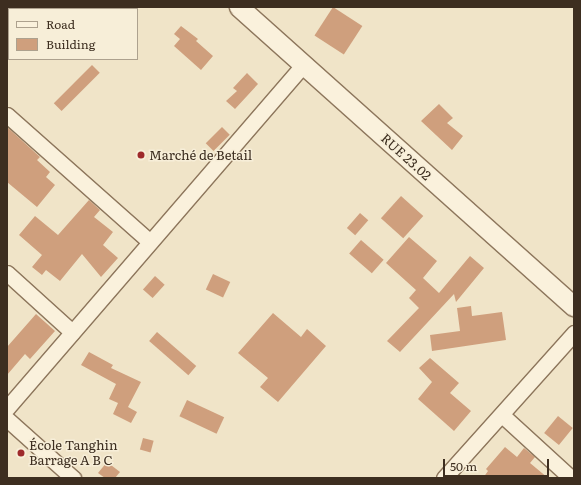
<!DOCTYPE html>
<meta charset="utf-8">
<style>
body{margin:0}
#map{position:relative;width:581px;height:485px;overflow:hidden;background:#f0e4c8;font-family:Literata,serif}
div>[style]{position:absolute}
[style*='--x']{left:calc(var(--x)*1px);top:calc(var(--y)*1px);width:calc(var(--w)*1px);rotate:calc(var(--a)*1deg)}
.building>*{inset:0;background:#cf9f7d;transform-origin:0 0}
.roads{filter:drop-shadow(1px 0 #8d765c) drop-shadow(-1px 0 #8d765c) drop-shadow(0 1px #8d765c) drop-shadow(0 -1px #8d765c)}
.minor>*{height:15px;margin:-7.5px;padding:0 7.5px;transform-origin:7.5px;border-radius:7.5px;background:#faf1dc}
.tertiary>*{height:19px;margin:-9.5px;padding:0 9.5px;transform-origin:9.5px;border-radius:9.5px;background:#faf1dc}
.dots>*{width:11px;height:11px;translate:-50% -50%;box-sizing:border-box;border:2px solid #f7eed8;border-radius:50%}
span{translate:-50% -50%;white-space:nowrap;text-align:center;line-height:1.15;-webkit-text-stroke:3px #f7eed8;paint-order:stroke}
.poi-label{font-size:13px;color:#3d2e20}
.left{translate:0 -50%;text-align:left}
.street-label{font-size:13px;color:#3d2e20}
.frame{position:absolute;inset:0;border:8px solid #3d2e20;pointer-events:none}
.legend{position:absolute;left:8px;top:8px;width:130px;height:52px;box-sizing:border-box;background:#f7eed8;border:1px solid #ada18e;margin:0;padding:5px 7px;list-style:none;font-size:12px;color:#3d2e20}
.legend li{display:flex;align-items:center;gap:8px;height:20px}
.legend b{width:20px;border:1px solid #ada18e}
.scale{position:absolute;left:443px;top:459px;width:106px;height:18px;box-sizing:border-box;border:2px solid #3d2e20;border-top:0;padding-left:5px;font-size:12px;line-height:14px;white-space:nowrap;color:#3d2e20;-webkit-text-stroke:3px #f7eed8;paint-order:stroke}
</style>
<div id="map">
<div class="building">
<i style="left:333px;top:7px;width:35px;height:34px;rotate:33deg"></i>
<i style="clip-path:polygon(181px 26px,198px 39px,196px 41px,213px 56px,201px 70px,174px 46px,180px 39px,174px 34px)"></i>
<i style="left:92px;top:65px;width:11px;height:54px;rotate:45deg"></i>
<i style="clip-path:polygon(247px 73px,258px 84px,235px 109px,226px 101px,237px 91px,233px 88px)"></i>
<i style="clip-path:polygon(439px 104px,453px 118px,447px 123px,463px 136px,452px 150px,421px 121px)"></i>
<i style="clip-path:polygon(7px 127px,40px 157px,37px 160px,50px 172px,46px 177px,55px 185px,37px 207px,7px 182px)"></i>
<i style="left:222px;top:127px;width:11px;height:23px;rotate:45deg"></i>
<i style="left:401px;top:196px;width:30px;height:30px;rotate:42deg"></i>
<i style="clip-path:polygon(89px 200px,100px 210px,94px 217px,113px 232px,103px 245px,118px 258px,101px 277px,82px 254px,60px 281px,46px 270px,42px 275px,32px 267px,42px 255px,19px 235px,35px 216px,58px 235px)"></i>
<i style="left:360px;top:213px;width:11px;height:20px;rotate:41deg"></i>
<i style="clip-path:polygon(409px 237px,437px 261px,423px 278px,439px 293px,470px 256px,484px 268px,456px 302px,454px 294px,400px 352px,387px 341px,419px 308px,409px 298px,416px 290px,386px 263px)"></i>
<i style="left:361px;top:240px;width:30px;height:18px;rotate:41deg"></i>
<i style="left:213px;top:274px;width:19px;height:17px;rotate:25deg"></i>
<i style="left:155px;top:276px;width:13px;height:18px;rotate:42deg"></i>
<i style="clip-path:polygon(471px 306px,472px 316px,502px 312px,506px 340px,432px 351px,430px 335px,460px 331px,457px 308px)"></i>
<i style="clip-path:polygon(273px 313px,301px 337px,307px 329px,326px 346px,278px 402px,260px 387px,268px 378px,238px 353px)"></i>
<i style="clip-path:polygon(36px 314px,55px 331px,30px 359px,25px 354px,7px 375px,7px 347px)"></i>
<i style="left:157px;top:332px;width:52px;height:12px;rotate:41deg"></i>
<i style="clip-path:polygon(89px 352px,113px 365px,111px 368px,141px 382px,128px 407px,137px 412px,131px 423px,113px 414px,118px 403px,109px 399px,116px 384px,81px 365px)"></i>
<i style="clip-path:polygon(430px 358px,459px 383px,450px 393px,471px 411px,454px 431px,418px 399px,432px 382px,419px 368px)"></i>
<i style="left:187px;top:400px;width:41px;height:18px;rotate:25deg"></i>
<i style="left:558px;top:416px;width:19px;height:22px;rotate:39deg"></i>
<i style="left:143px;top:438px;width:11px;height:12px;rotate:15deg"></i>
<i style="clip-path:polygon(505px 447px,517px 457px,524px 448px,535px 457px,530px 463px,548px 478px,483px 478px,488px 471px,486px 469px)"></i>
<i style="clip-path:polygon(107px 462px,120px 472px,115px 478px,105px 478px,98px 473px)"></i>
</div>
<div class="roads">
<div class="minor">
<i style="--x:7;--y:115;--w:190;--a:41.6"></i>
<i style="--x:7;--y:273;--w:88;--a:42.2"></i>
<i style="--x:7;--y:408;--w:453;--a:-49.2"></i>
<i style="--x:502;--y:415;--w:93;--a:42.4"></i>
<i style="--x:7;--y:419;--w:89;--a:41.8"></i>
<i style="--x:444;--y:478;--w:195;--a:-48.1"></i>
</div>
<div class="tertiary">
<i style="--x:239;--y:7;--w:449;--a:41.8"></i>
</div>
</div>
<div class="dots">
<i style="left:141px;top:155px;background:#9e2a2b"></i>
<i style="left:21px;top:453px;background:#9e2a2b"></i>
</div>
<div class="poi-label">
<span class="left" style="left:149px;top:155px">Marché de Betail</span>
<span class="left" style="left:29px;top:453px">École Tanghin<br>Barrage A B C</span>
</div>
<div class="street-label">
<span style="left:406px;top:157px;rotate:42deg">RUE 23.02</span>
</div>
<div class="frame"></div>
<ul class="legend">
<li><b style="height:5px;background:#faf1dc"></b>Road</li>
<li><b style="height:11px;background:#cf9f7d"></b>Building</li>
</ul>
<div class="scale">50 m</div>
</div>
